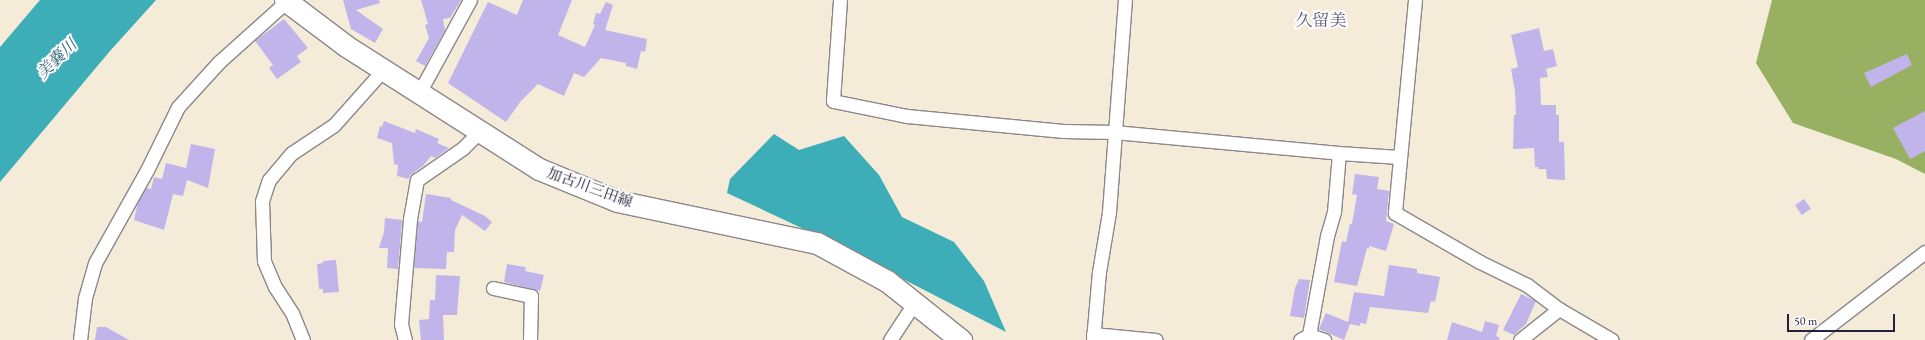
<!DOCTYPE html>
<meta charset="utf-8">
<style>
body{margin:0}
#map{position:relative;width:1925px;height:340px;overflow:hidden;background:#f4ecd9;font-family:"EB Garamond","Noto Serif JP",serif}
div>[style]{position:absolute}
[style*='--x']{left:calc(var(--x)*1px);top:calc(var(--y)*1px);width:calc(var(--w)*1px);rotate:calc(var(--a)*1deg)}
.forest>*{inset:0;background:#98b061}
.water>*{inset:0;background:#3dadb7}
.building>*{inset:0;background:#c1b4ea;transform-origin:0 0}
.roads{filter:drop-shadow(1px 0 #8b878a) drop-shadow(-1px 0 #8b878a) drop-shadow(0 1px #8b878a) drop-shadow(0 -1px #8b878a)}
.street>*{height:13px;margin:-6.5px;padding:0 6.5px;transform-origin:6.5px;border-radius:6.5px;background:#fff}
.primary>*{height:21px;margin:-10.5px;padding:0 10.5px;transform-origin:10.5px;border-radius:10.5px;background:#fff}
span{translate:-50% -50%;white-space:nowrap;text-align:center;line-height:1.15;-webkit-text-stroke:4px #fff;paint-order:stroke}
.street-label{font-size:15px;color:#22223b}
.water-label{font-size:16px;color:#2e6173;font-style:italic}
.quarter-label{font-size:17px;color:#5a5578}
.scale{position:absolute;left:1787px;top:314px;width:108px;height:18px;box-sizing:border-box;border:2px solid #22223b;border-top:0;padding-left:5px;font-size:12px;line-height:14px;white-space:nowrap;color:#22223b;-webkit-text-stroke:3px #fff;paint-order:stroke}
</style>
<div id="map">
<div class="forest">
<i style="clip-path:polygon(1772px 0,1925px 0,1925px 174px,1896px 159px,1793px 123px,1756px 63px)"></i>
</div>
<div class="water">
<i style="clip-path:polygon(40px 0,156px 0,110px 51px,0 182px,0 47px)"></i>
<i style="clip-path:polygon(774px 134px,799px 150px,844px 136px,879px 175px,902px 217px,954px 242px,984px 281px,1006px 332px,825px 239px,727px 193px,730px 179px)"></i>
</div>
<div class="building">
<i style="clip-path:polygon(343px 0,379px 0,380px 3px,356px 10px,383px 29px,375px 43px,351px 29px)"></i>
<i style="clip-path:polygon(421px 0,461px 0,450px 18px,443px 19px,445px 30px,425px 66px,416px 61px,429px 38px,425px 25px,428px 24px)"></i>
<i style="clip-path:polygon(523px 0,572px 0,558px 35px,585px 47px,595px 25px,593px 24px,596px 13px,600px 14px,606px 2px,613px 5px,605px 30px,647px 39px,645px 52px,641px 51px,637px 69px,626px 66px,626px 63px,601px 58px,584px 77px,574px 73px,564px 96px,538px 84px,520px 102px,506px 122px,448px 83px,488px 2px,517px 15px)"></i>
<i style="clip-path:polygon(284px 19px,308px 48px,297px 56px,301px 62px,277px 79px,269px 68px,273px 65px,255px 41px)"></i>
<i style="clip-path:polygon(1539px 28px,1544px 51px,1553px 49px,1557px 66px,1546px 69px,1548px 77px,1540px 78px,1541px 105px,1556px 105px,1556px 115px,1559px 115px,1559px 142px,1564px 142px,1565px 180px,1547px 179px,1546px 169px,1538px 169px,1538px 167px,1535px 167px,1534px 148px,1513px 149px,1514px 115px,1516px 115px,1515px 91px,1511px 69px,1518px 67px,1511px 35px)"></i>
<i style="clip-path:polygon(1907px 54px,1912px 65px,1871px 87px,1864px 73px)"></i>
<i style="clip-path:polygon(1925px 111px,1925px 151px,1910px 159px,1893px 128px)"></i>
<i style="clip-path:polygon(384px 121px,415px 133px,416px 129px,439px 139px,437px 143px,449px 148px,435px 158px,431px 156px,423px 166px,410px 175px,409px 179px,397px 176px,398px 165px,394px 164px,392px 143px,377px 138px,380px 126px,382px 127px)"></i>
<i style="clip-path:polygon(191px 144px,215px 149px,208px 188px,187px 180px,183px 196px,173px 194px,164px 230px,134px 220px,138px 202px,146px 188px,151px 189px,154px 177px,162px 179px,166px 163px,186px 168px)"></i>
<i style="clip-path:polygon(1355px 174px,1379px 177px,1377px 189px,1389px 191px,1386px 221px,1394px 224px,1386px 251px,1369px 246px,1369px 249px,1367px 248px,1357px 286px,1334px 282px,1342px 241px,1346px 242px,1350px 224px,1352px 224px,1357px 195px,1352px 194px)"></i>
<i style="clip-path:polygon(426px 194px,451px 198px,451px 200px,485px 216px,492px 222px,485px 231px,462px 215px,455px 230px,454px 252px,447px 252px,446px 269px,414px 268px,418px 221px,422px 222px)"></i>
<i style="left:1804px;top:199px;width:12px;height:11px;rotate:55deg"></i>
<i style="clip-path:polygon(385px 218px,402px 220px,398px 269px,387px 268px,388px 248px,379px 248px,384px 232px)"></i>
<i style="clip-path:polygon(336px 260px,339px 292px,323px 293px,323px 289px,319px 289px,317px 264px,323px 263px,323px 261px)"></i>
<i style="clip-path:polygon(507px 264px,526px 267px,525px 271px,544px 275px,540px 291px,504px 282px)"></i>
<i style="clip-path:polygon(1389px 265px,1417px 269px,1417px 273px,1440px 277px,1435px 302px,1431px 301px,1428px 313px,1370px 307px,1366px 324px,1360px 323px,1360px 326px,1350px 324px,1344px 340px,1319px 329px,1326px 313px,1348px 322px,1354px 292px,1384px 296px)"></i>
<i style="clip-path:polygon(436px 275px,460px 276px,457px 315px,443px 315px,444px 340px,421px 340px,419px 320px,429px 319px,430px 300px,435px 300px)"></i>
<i style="clip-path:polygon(1299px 279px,1310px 280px,1304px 318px,1290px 316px,1295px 288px)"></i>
<i style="clip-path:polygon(1521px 294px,1536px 301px,1526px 324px,1514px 335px,1503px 330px)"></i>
<i style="clip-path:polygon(1485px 321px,1499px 325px,1496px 336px,1500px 338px,1499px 340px,1447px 340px,1452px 322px,1482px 332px)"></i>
<i style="clip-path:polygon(97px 327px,106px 327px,129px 340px,95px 340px)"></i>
</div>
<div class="roads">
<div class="street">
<i style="--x:840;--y:0;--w:101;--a:94"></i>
<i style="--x:833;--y:101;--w:76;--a:11.5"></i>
<i style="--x:907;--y:116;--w:157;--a:5.5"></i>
<i style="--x:1063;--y:131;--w:51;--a:1.1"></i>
<i style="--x:1114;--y:132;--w:226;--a:5.3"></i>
<i style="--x:1339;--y:153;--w:60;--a:3.8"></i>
<i style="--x:1415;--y:0;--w:214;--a:95.4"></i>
<i style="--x:1395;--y:213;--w:98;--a:30"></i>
<i style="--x:1480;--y:262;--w:52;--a:26.1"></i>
<i style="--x:1527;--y:285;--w:40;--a:37"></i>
<i style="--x:1559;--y:309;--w:61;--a:30.3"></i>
<i style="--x:419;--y:93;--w:106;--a:-61.3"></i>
<i style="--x:493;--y:288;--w:39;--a:12"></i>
<i style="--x:531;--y:296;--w:44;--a:91.3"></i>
<i style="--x:1093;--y:334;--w:63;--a:5.4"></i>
<i style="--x:1309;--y:335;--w:101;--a:-79.7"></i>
<i style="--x:1327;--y:236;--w:25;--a:-74"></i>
<i style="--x:1334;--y:212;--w:59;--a:-85.2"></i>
<i style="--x:80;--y:340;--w:42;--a:-83.2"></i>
<i style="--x:85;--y:298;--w:36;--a:-74"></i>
<i style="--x:95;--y:263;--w:107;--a:-60.8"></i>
<i style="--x:147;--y:170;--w:70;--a:-63.8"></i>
<i style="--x:178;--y:107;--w:61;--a:-47.7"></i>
<i style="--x:219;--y:62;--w:91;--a:-41.9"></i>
<i style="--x:303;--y:340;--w:29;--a:-112"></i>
<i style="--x:292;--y:313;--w:31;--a:-123"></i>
<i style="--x:275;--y:287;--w:28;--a:-113"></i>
<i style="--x:264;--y:261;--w:60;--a:-91.9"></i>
<i style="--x:262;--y:201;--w:22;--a:-72"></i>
<i style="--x:269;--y:180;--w:35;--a:-50"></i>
<i style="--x:292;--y:153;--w:50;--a:-33.7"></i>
<i style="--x:334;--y:125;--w:74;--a:-48.3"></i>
<i style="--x:405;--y:340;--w:16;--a:-104"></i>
<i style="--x:401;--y:324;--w:105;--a:-85.1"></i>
<i style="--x:410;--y:219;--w:40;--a:-80"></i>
<i style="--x:417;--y:180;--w:56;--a:-34.8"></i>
<i style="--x:463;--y:148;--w:23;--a:-45"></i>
<i style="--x:890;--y:340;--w:45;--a:-56.7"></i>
<i style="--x:1093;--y:340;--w:68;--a:-85"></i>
<i style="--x:1099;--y:272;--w:61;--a:-80.5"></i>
<i style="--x:1109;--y:212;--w:213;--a:-85.7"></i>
<i style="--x:1300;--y:340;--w:10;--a:-29"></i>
<i style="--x:1309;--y:335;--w:16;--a:18"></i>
<i style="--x:1520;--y:340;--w:50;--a:-38.5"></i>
<i style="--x:1811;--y:340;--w:144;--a:-37.7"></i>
</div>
<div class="primary">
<i style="--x:285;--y:0;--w:76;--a:37"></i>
<i style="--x:346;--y:46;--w:229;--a:32.5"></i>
<i style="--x:539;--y:169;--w:84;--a:22.3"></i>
<i style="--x:617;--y:201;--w:204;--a:11.9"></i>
<i style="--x:817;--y:243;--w:80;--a:28.5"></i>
<i style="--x:887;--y:281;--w:95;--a:38.6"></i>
</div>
</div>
<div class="street-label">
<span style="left:590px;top:187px;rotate:20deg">加古川三田線</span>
</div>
<div class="water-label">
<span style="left:57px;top:59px;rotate:-44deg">美嚢川</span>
</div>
<div class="quarter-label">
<span style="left:1321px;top:21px">久留美</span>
</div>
<div class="scale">50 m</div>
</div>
